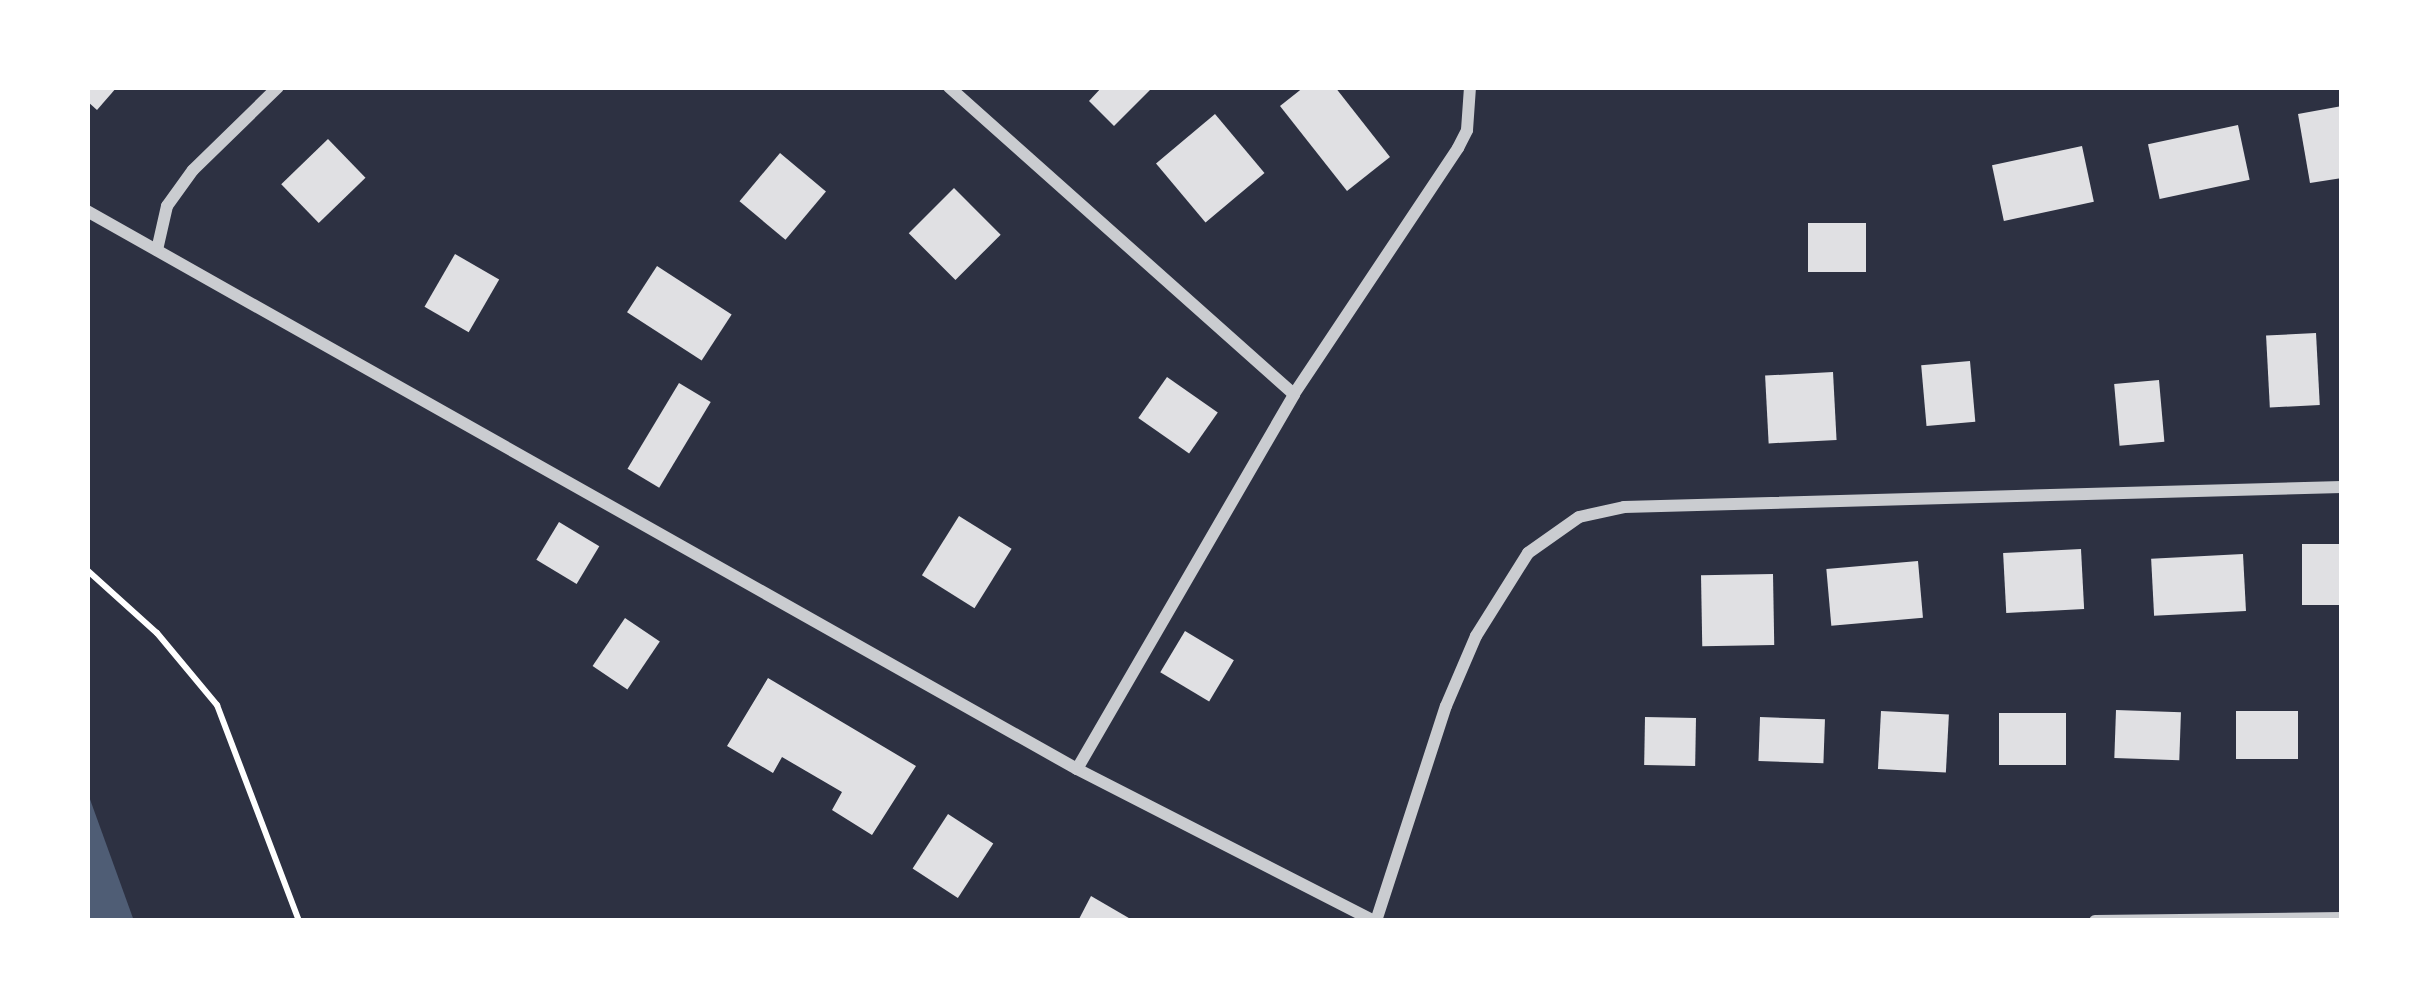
<!DOCTYPE html>
<style>
body{margin:0}
#map{position:relative;width:2429px;height:1008px;overflow:hidden;background:#2d3142;font-family:Mulish,sans-serif}
div>[style]{position:absolute}
[style*='--x']{left:calc(var(--x)*1px);top:calc(var(--y)*1px);width:calc(var(--w)*1px);rotate:calc(var(--a)*1deg)}
.water>*{inset:0;background:#4f5d75}
.building>*{inset:0;background:#e0e0e3;transform-origin:0 0}
.path>*{height:6px;margin:-3px;padding:0 3px;transform-origin:3px;border-radius:3px;background:#fff}
.minor>*{height:12px;margin:-6px;padding:0 6px;transform-origin:6px;border-radius:6px;background:#caccd0}
span{translate:-50% -50%;white-space:nowrap;text-align:center;line-height:1.15;-webkit-text-stroke:12px #fff;paint-order:stroke}
.frame{position:absolute;inset:0;border:90px solid #fff;pointer-events:none}
</style>
<div id="map">
<div class="water">
<i style="clip-path:polygon(87px 791px,134px 921px,87px 921px)"></i>
</div>
<div class="building">
<i style="clip-path:polygon(87px 87px,117px 87px,97px 110px,87px 101px)"></i>
<i style="clip-path:polygon(1102px 87px,1153px 87px,1114px 126px,1089px 101px)"></i>
<i style="clip-path:polygon(1304px 87px,1335px 87px,1390px 157px,1347px 191px,1280px 106px)"></i>
<i style="clip-path:polygon(2342px 106px,2342px 178px,2310px 183px,2298px 114px)"></i>
<i style="left:1215px;top:114px;width:77px;height:77px;rotate:50deg"></i>
<i style="left:2238px;top:125px;width:56px;height:92px;rotate:78deg"></i>
<i style="left:328px;top:139px;width:54px;height:65px;rotate:46deg"></i>
<i style="left:2082px;top:146px;width:57px;height:92px;rotate:78deg"></i>
<i style="left:780px;top:153px;width:60px;height:63px;rotate:40deg"></i>
<i style="left:954px;top:188px;width:66px;height:64px;rotate:45deg"></i>
<i style="left:1808px;top:223px;width:58px;height:49px"></i>
<i style="left:455px;top:254px;width:51px;height:61px;rotate:30deg"></i>
<i style="left:657px;top:266px;width:89px;height:55px;rotate:33deg"></i>
<i style="left:2316px;top:333px;width:72px;height:50px;rotate:87deg"></i>
<i style="left:1970px;top:361px;width:61px;height:49px;rotate:85deg"></i>
<i style="left:1833px;top:372px;width:68px;height:68px;rotate:87deg"></i>
<i style="left:1167px;top:377px;width:62px;height:50px;rotate:35deg"></i>
<i style="left:2159px;top:380px;width:62px;height:45px;rotate:85deg"></i>
<i style="left:679px;top:383px;width:37px;height:100px;rotate:31deg"></i>
<i style="left:959px;top:516px;width:62px;height:70px;rotate:32deg"></i>
<i style="left:559px;top:522px;width:47px;height:44px;rotate:31deg"></i>
<i style="left:2342px;top:544px;width:61px;height:40px;rotate:90deg"></i>
<i style="left:2081px;top:549px;width:60px;height:78px;rotate:87deg"></i>
<i style="left:2243px;top:554px;width:57px;height:92px;rotate:87deg"></i>
<i style="left:1918px;top:561px;width:57px;height:92px;rotate:85deg"></i>
<i style="left:1773px;top:574px;width:71px;height:72px;rotate:89deg"></i>
<i style="left:625px;top:618px;width:42px;height:58px;rotate:34deg"></i>
<i style="left:1185px;top:631px;width:57px;height:48px;rotate:31deg"></i>
<i style="clip-path:polygon(768px 678px,916px 766px,872px 835px,832px 810px,842px 792px,782px 757px,773px 773px,727px 746px)"></i>
<i style="left:2116px;top:710px;width:65px;height:48px;rotate:2deg"></i>
<i style="left:1881px;top:711px;width:68px;height:58px;rotate:3deg"></i>
<i style="left:2236px;top:711px;width:62px;height:48px"></i>
<i style="left:1999px;top:713px;width:67px;height:52px"></i>
<i style="left:1645px;top:717px;width:51px;height:48px;rotate:1deg"></i>
<i style="left:1760px;top:717px;width:65px;height:44px;rotate:2deg"></i>
<i style="left:948px;top:814px;width:54px;height:65px;rotate:33deg"></i>
<i style="clip-path:polygon(1091px 896px,1134px 921px,1078px 921px)"></i>
</div>
<div class="path">
<i style="--x:87;--y:570;--w:94;--a:42"></i>
<i style="--x:157;--y:633;--w:94;--a:50.2"></i>
<i style="--x:217;--y:705;--w:231;--a:69.2"></i>
</div>
<div class="minor">
<i style="--x:949;--y:87;--w:462;--a:41.7"></i>
<i style="--x:87;--y:211;--w:1136;--a:29.41"></i>
<i style="--x:1077;--y:769;--w:334;--a:27.1"></i>
<i style="--x:157;--y:250;--w:45;--a:-77.2"></i>
<i style="--x:167;--y:206;--w:44;--a:-54.2"></i>
<i style="--x:193;--y:170;--w:119;--a:-44.3"></i>
<i style="--x:1077;--y:769;--w:433;--a:-59.9"></i>
<i style="--x:1294;--y:394;--w:296;--a:-56.3"></i>
<i style="--x:1458;--y:148;--w:20;--a:-63"></i>
<i style="--x:1467;--y:130;--w:43;--a:-86"></i>
<i style="--x:1376;--y:921;--w:226;--a:-72"></i>
<i style="--x:1446;--y:706;--w:76;--a:-66.8"></i>
<i style="--x:1476;--y:636;--w:98;--a:-57.9"></i>
<i style="--x:1528;--y:553;--w:62;--a:-35.2"></i>
<i style="--x:1579;--y:517;--w:46;--a:-12.5"></i>
<i style="--x:1624;--y:507;--w:718;--a:-1.6"></i>
<i style="--x:2095;--y:921;--w:247;--a:-0.7"></i>
</div>
<div class="frame"></div>
</div>
